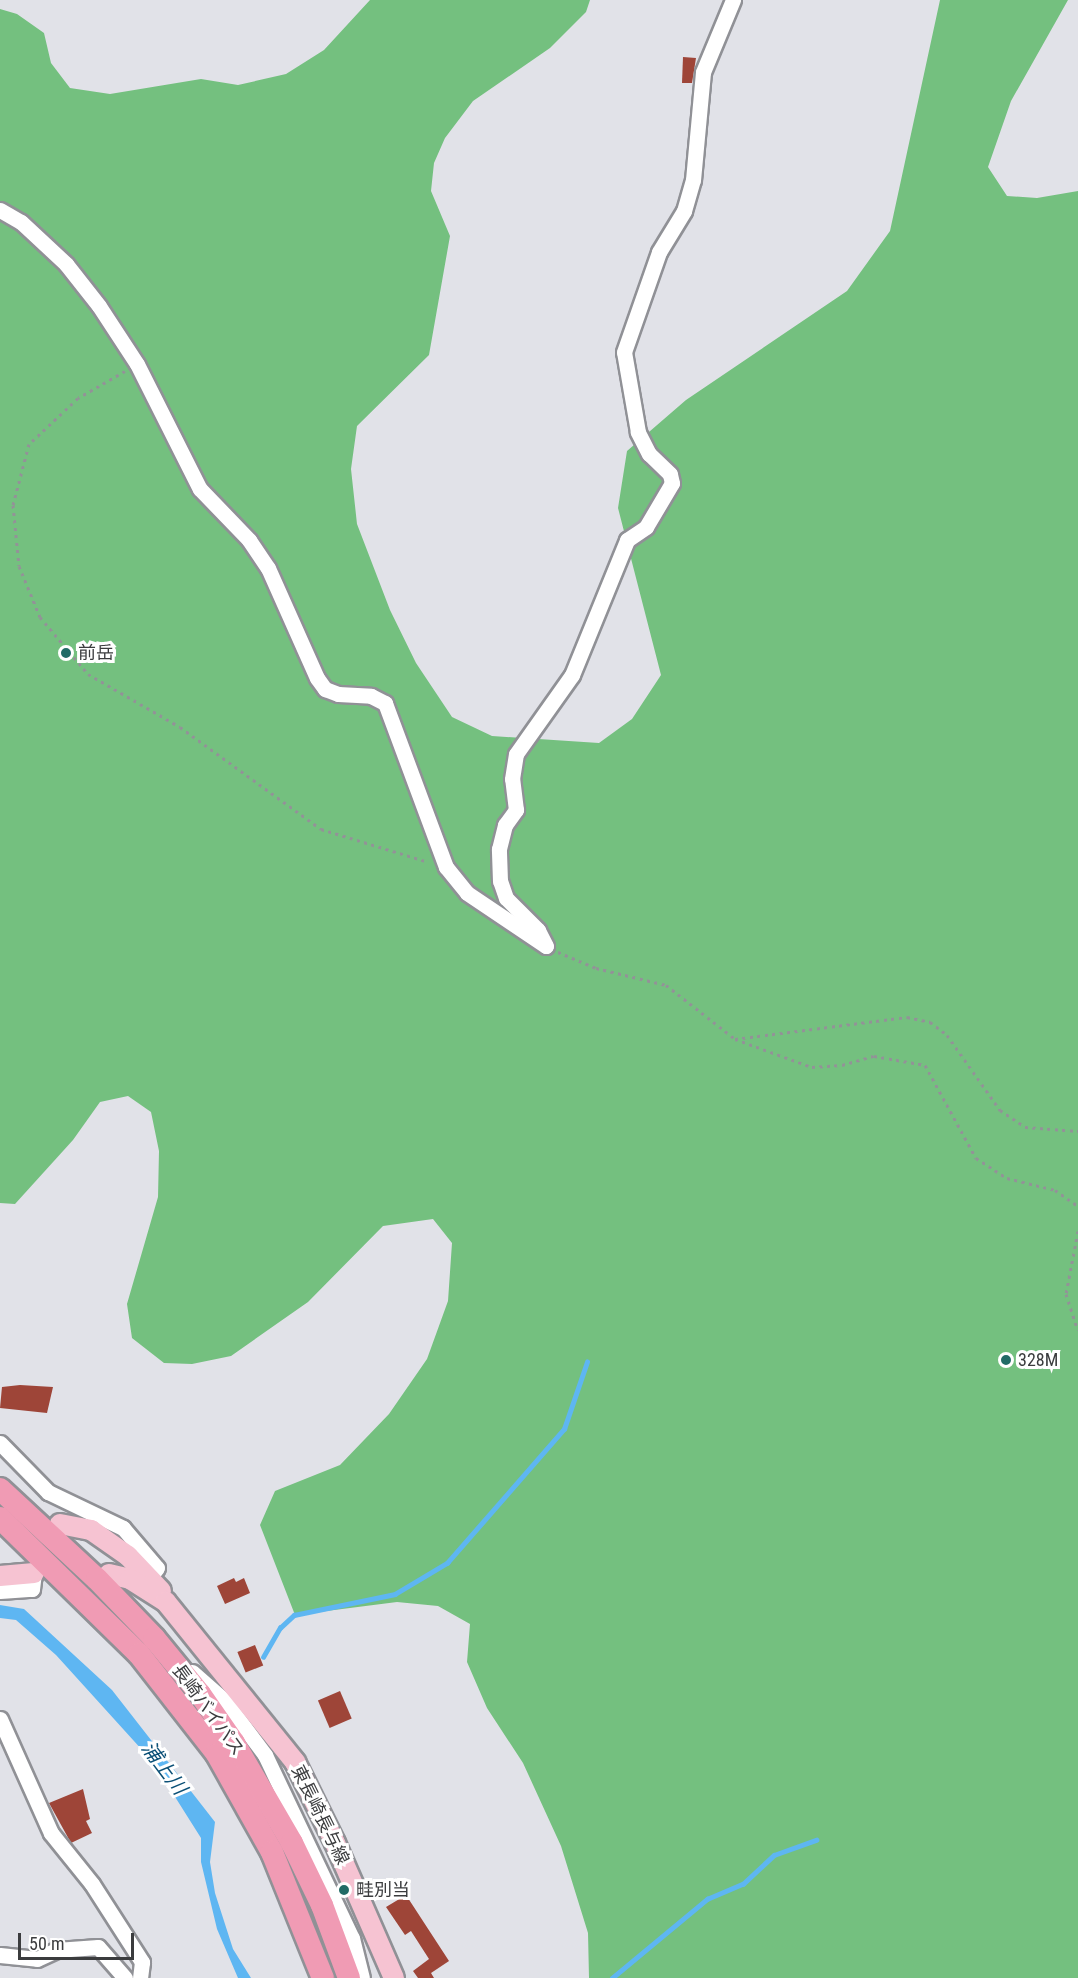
<!DOCTYPE html>
<meta charset="utf-8">
<style>
body{margin:0}
#map{position:relative;width:1078px;height:1978px;overflow:hidden;background:#e1e2e8;font-family:"Roboto Condensed","Noto Sans JP",sans-serif}
div>[style]{position:absolute}
[style*='--x']{left:calc(var(--x)*1px);top:calc(var(--y)*1px);width:calc(var(--w)*1px);rotate:calc(var(--a)*1deg)}
.forest>*{inset:0;background:#74c07f}
.water>*{inset:0;background:#5eb6f2}
.stream>*{height:4.5px;margin:-2.25px;padding:0 2.25px;transform-origin:2.25px;border-radius:2.25px;background:#5eb6f2}
.building>*{inset:0;background:#9e4538;transform-origin:0 0}
.path>*{height:3px;margin-top:-1.5px;transform-origin:0;background:repeating-linear-gradient(90deg,#929397 0 3px,transparent 0 7.5px)}
.roads{filter:drop-shadow(2px 0 #909196) drop-shadow(-2px 0 #909196) drop-shadow(0 2px #909196) drop-shadow(0 -2px #909196)}
.minor>*{height:15px;margin:-7.5px;padding:0 7.5px;transform-origin:7.5px;border-radius:7.5px;background:#fff}
.major>*{height:20px;margin:-10px;padding:0 10px;transform-origin:10px;border-radius:10px;background:#f6c3d2}
.highway>*{height:22px;margin:-11px;padding:0 11px;transform-origin:11px;border-radius:11px;background:#f09bb4}
.dots>*{width:16px;height:16px;translate:-50% -50%;box-sizing:border-box;border:3px solid #fff;border-radius:50%}
span{translate:-50% -50%;white-space:nowrap;text-align:center;line-height:1.15;-webkit-text-stroke:6px #fff;paint-order:stroke}
.poi-label{font-size:18px;color:#3b3c3e}
.left{translate:0 -50%;text-align:left}
.street-label{font-size:18px;color:#3b3c3e}
.water-label{font-size:20px;color:#0b5077;font-style:italic}
.scale{position:absolute;left:18px;top:1933px;width:116px;height:27px;box-sizing:border-box;border:3px solid #3b3c3e;border-top:0;padding-left:8px;font-size:18px;line-height:21px;white-space:nowrap;color:#3b3c3e;-webkit-text-stroke:4px #fff;paint-order:stroke}
</style>
<div id="map">
<div class="forest">
<i style="clip-path:polygon(370px 0,590px 0,586px 12px,550px 48px,473px 101px,445px 138px,434px 163px,431px 191px,450px 236px,429px 355px,357px 426px,351px 469px,357px 524px,390px 610px,416px 663px,452px 717px,492px 736px,599px 743px,632px 719px,661px 675px,618px 508px,627px 451px,686px 400px,847px 291px,890px 231px,940px 0,1068px 0,1011px 101px,988px 167px,1007px 196px,1037px 198px,1078px 191px,1078px 1978px,589px 1978px,588px 1933px,561px 1846px,523px 1763px,487px 1708px,467px 1662px,470px 1624px,438px 1606px,397px 1602px,295px 1615px,260px 1525px,275px 1491px,340px 1465px,389px 1414px,427px 1359px,448px 1301px,452px 1243px,433px 1219px,383px 1226px,308px 1302px,231px 1356px,192px 1364px,164px 1363px,132px 1338px,127px 1304px,158px 1197px,159px 1151px,151px 1112px,128px 1096px,100px 1102px,73px 1140px,15px 1204px,0 1203px,0 9px,17px 14px,44px 33px,51px 63px,70px 88px,110px 94px,201px 79px,238px 85px,286px 74px,324px 50px)"></i>
</div>
<div class="water">
<i style="clip-path:polygon(0 1605px,24px 1609px,112px 1690px,215px 1822px,210px 1862px,215px 1893px,233px 1949px,251px 1978px,238px 1978px,217px 1929px,201px 1862px,201px 1838px,153px 1762px,56px 1655px,16px 1620px,0 1618px)"></i>
</div>
<div class="stream">
<i style="--x:263;--y:1657;--w:34;--a:-60"></i>
<i style="--x:280;--y:1628;--w:19;--a:-43"></i>
<i style="--x:294;--y:1615;--w:103;--a:-11.7"></i>
<i style="--x:395;--y:1594;--w:61;--a:-30.8"></i>
<i style="--x:447;--y:1563;--w:178;--a:-48.9"></i>
<i style="--x:564;--y:1429;--w:71;--a:-71.1"></i>
<i style="--x:612;--y:1978;--w:124;--a:-39.7"></i>
<i style="--x:707;--y:1899;--w:39;--a:-23"></i>
<i style="--x:743;--y:1884;--w:42;--a:-43.1"></i>
<i style="--x:774;--y:1855;--w:45;--a:-19.7"></i>
</div>
<div class="building">
<i style="clip-path:polygon(683px 57px,696px 58px,692px 83px,682px 83px)"></i>
<i style="clip-path:polygon(20px 1385px,53px 1387px,47px 1413px,0 1408px,2px 1387px)"></i>
<i style="clip-path:polygon(234px 1578px,236px 1582px,244px 1578px,250px 1593px,225px 1604px,217px 1586px)"></i>
<i style="left:255px;top:1645px;width:22px;height:19px;rotate:68deg"></i>
<i style="left:340px;top:1691px;width:30px;height:24px;rotate:67deg"></i>
<i style="clip-path:polygon(83px 1789px,90px 1819px,86px 1821px,92px 1833px,71px 1843px,49px 1803px)"></i>
<i style="clip-path:polygon(406px 1895px,449px 1961px,431px 1973px,434px 1978px,418px 1978px,413px 1971px,429px 1959px,411px 1931px,405px 1935px,386px 1907px)"></i>
</div>
<div class="path">
<i style="--x:125;--y:371;--w:54;--a:150.1"></i>
<i style="--x:78;--y:398;--w:67;--a:136.8"></i>
<i style="--x:29;--y:444;--w:63;--a:104.7"></i>
<i style="--x:13;--y:505;--w:61;--a:84.4"></i>
<i style="--x:19;--y:566;--w:55;--a:67.6"></i>
<i style="--x:40;--y:617;--w:75;--a:49.9"></i>
<i style="--x:88;--y:674;--w:106;--a:29.9"></i>
<i style="--x:180;--y:727;--w:174;--a:35.9"></i>
<i style="--x:321;--y:829;--w:112;--a:17.1"></i>
<i style="--x:558;--y:952;--w:41;--a:22.8"></i>
<i style="--x:596;--y:968;--w:72;--a:13.7"></i>
<i style="--x:666;--y:985;--w:88;--a:38"></i>
<i style="--x:735;--y:1039;--w:173;--a:-7.3"></i>
<i style="--x:907;--y:1017;--w:24;--a:12"></i>
<i style="--x:930;--y:1022;--w:21;--a:37"></i>
<i style="--x:947;--y:1035;--w:92;--a:54.8"></i>
<i style="--x:1000;--y:1110;--w:30;--a:34"></i>
<i style="--x:1025;--y:1127;--w:53;--a:4.3"></i>
<i style="--x:735;--y:1039;--w:82;--a:20"></i>
<i style="--x:812;--y:1067;--w:30;--a:-4"></i>
<i style="--x:842;--y:1065;--w:33;--a:-16"></i>
<i style="--x:874;--y:1056;--w:52;--a:10"></i>
<i style="--x:925;--y:1065;--w:106;--a:61.3"></i>
<i style="--x:976;--y:1158;--w:37;--a:33"></i>
<i style="--x:1007;--y:1178;--w:49;--a:14"></i>
<i style="--x:1055;--y:1190;--w:28;--a:35"></i>
<i style="--x:1078;--y:1231;--w:64;--a:100.8"></i>
<i style="--x:1066;--y:1294;--w:38;--a:72"></i>
</div>
<div class="roads">
<div class="minor">
<i style="--x:0;--y:210;--w:24;--a:30"></i>
<i style="--x:21;--y:222;--w:62;--a:43"></i>
<i style="--x:66;--y:264;--w:53;--a:51.8"></i>
<i style="--x:99;--y:306;--w:69;--a:56.8"></i>
<i style="--x:137;--y:364;--w:140;--a:63.3"></i>
<i style="--x:200;--y:489;--w:71;--a:46.1"></i>
<i style="--x:249;--y:540;--w:34;--a:56"></i>
<i style="--x:268;--y:568;--w:120;--a:66"></i>
<i style="--x:317;--y:678;--w:14;--a:54"></i>
<i style="--x:325;--y:689;--w:14;--a:21"></i>
<i style="--x:338;--y:694;--w:33;--a:3"></i>
<i style="--x:371;--y:696;--w:16;--a:27"></i>
<i style="--x:385;--y:703;--w:175;--a:69.6"></i>
<i style="--x:446;--y:867;--w:33;--a:51"></i>
<i style="--x:467;--y:893;--w:95;--a:33.9"></i>
<i style="--x:546;--y:946;--w:18;--a:-117"></i>
<i style="--x:538;--y:930;--w:45;--a:-135"></i>
<i style="--x:506;--y:898;--w:18;--a:-109"></i>
<i style="--x:500;--y:881;--w:32;--a:-92"></i>
<i style="--x:499;--y:849;--w:25;--a:-76"></i>
<i style="--x:505;--y:825;--w:19;--a:-54"></i>
<i style="--x:516;--y:810;--w:31;--a:-97"></i>
<i style="--x:512;--y:779;--w:25;--a:-81"></i>
<i style="--x:516;--y:754;--w:97;--a:-54.7"></i>
<i style="--x:572;--y:675;--w:146;--a:-67.8"></i>
<i style="--x:627;--y:540;--w:23;--a:-34"></i>
<i style="--x:646;--y:527;--w:51;--a:-59.4"></i>
<i style="--x:672;--y:483;--w:9;--a:-103"></i>
<i style="--x:670;--y:474;--w:29;--a:-136"></i>
<i style="--x:649;--y:454;--w:25;--a:-117"></i>
<i style="--x:638;--y:432;--w:81;--a:-99.9"></i>
<i style="--x:624;--y:352;--w:106;--a:-70.7"></i>
<i style="--x:659;--y:252;--w:48;--a:-58.6"></i>
<i style="--x:684;--y:211;--w:32;--a:-74"></i>
<i style="--x:693;--y:180;--w:108;--a:-84.7"></i>
<i style="--x:703;--y:72;--w:78;--a:-67.4"></i>
<i style="--x:0;--y:1443;--w:69;--a:45.6"></i>
<i style="--x:48;--y:1492;--w:83;--a:25.6"></i>
<i style="--x:123;--y:1528;--w:52;--a:49.6"></i>
<i style="--x:157;--y:1568;--w:11;--a:128"></i>
<i style="--x:0;--y:1591;--w:32;--a:-4"></i>
<i style="--x:32;--y:1589;--w:16;--a:-83"></i>
<i style="--x:192;--y:1672;--w:43;--a:41.2"></i>
<i style="--x:224;--y:1700;--w:69;--a:53.3"></i>
<i style="--x:265;--y:1755;--w:203;--a:64.6"></i>
<i style="--x:352;--y:1938;--w:41;--a:76"></i>
<i style="--x:0;--y:1719;--w:125;--a:65.9"></i>
<i style="--x:51;--y:1833;--w:65;--a:51.2"></i>
<i style="--x:92;--y:1884;--w:93;--a:57.3"></i>
<i style="--x:142;--y:1962;--w:16;--a:97"></i>
<i style="--x:0;--y:1955;--w:37;--a:6"></i>
<i style="--x:37;--y:1959;--w:21;--a:-25"></i>
<i style="--x:56;--y:1950;--w:42;--a:-4.1"></i>
<i style="--x:98;--y:1947;--w:41;--a:48.9"></i>
</div>
<div class="major">
<i style="--x:60;--y:1524;--w:32;--a:11"></i>
<i style="--x:91;--y:1530;--w:45;--a:35.1"></i>
<i style="--x:128;--y:1556;--w:48;--a:46.7"></i>
<i style="--x:109;--y:1574;--w:22;--a:13"></i>
<i style="--x:130;--y:1579;--w:43;--a:32.6"></i>
<i style="--x:166;--y:1602;--w:206;--a:51.1"></i>
<i style="--x:295;--y:1762;--w:90;--a:63.7"></i>
<i style="--x:335;--y:1843;--w:147;--a:66.4"></i>
<i style="--x:0;--y:1576;--w:34;--a:-5"></i>
</div>
<div class="highway">
<i style="--x:0;--y:1489;--w:132;--a:42.9"></i>
<i style="--x:97;--y:1579;--w:82;--a:46"></i>
<i style="--x:154;--y:1638;--w:72;--a:50.6"></i>
<i style="--x:200;--y:1694;--w:60;--a:55.2"></i>
<i style="--x:234;--y:1743;--w:116;--a:59.9"></i>
<i style="--x:292;--y:1843;--w:69;--a:64.2"></i>
<i style="--x:322;--y:1905;--w:78;--a:69.7"></i>
<i style="--x:0;--y:1518;--w:194;--a:44.4"></i>
<i style="--x:139;--y:1654;--w:127;--a:52"></i>
<i style="--x:217;--y:1754;--w:112;--a:60.7"></i>
<i style="--x:272;--y:1852;--w:136;--a:68"></i>
</div>
</div>
<div class="dots">
<i style="left:66px;top:653px;background:#216b66"></i>
<i style="left:1006px;top:1360px;background:#216b66"></i>
<i style="left:344px;top:1890px;background:#216b66"></i>
</div>
<div class="poi-label">
<span class="left" style="left:78px;top:653px">前岳</span>
<span class="left" style="left:1018px;top:1360px">328M</span>
<span class="left" style="left:356px;top:1890px">畦別当</span>
</div>
<div class="street-label">
<span style="left:208px;top:1710px;rotate:54deg">長崎バイパス</span>
<span style="left:320px;top:1815px;rotate:64deg">東長崎長与線</span>
</div>
<div class="water-label">
<span style="left:164px;top:1768px;rotate:53deg">浦上川</span>
</div>
<div class="scale">50 m</div>
</div>
